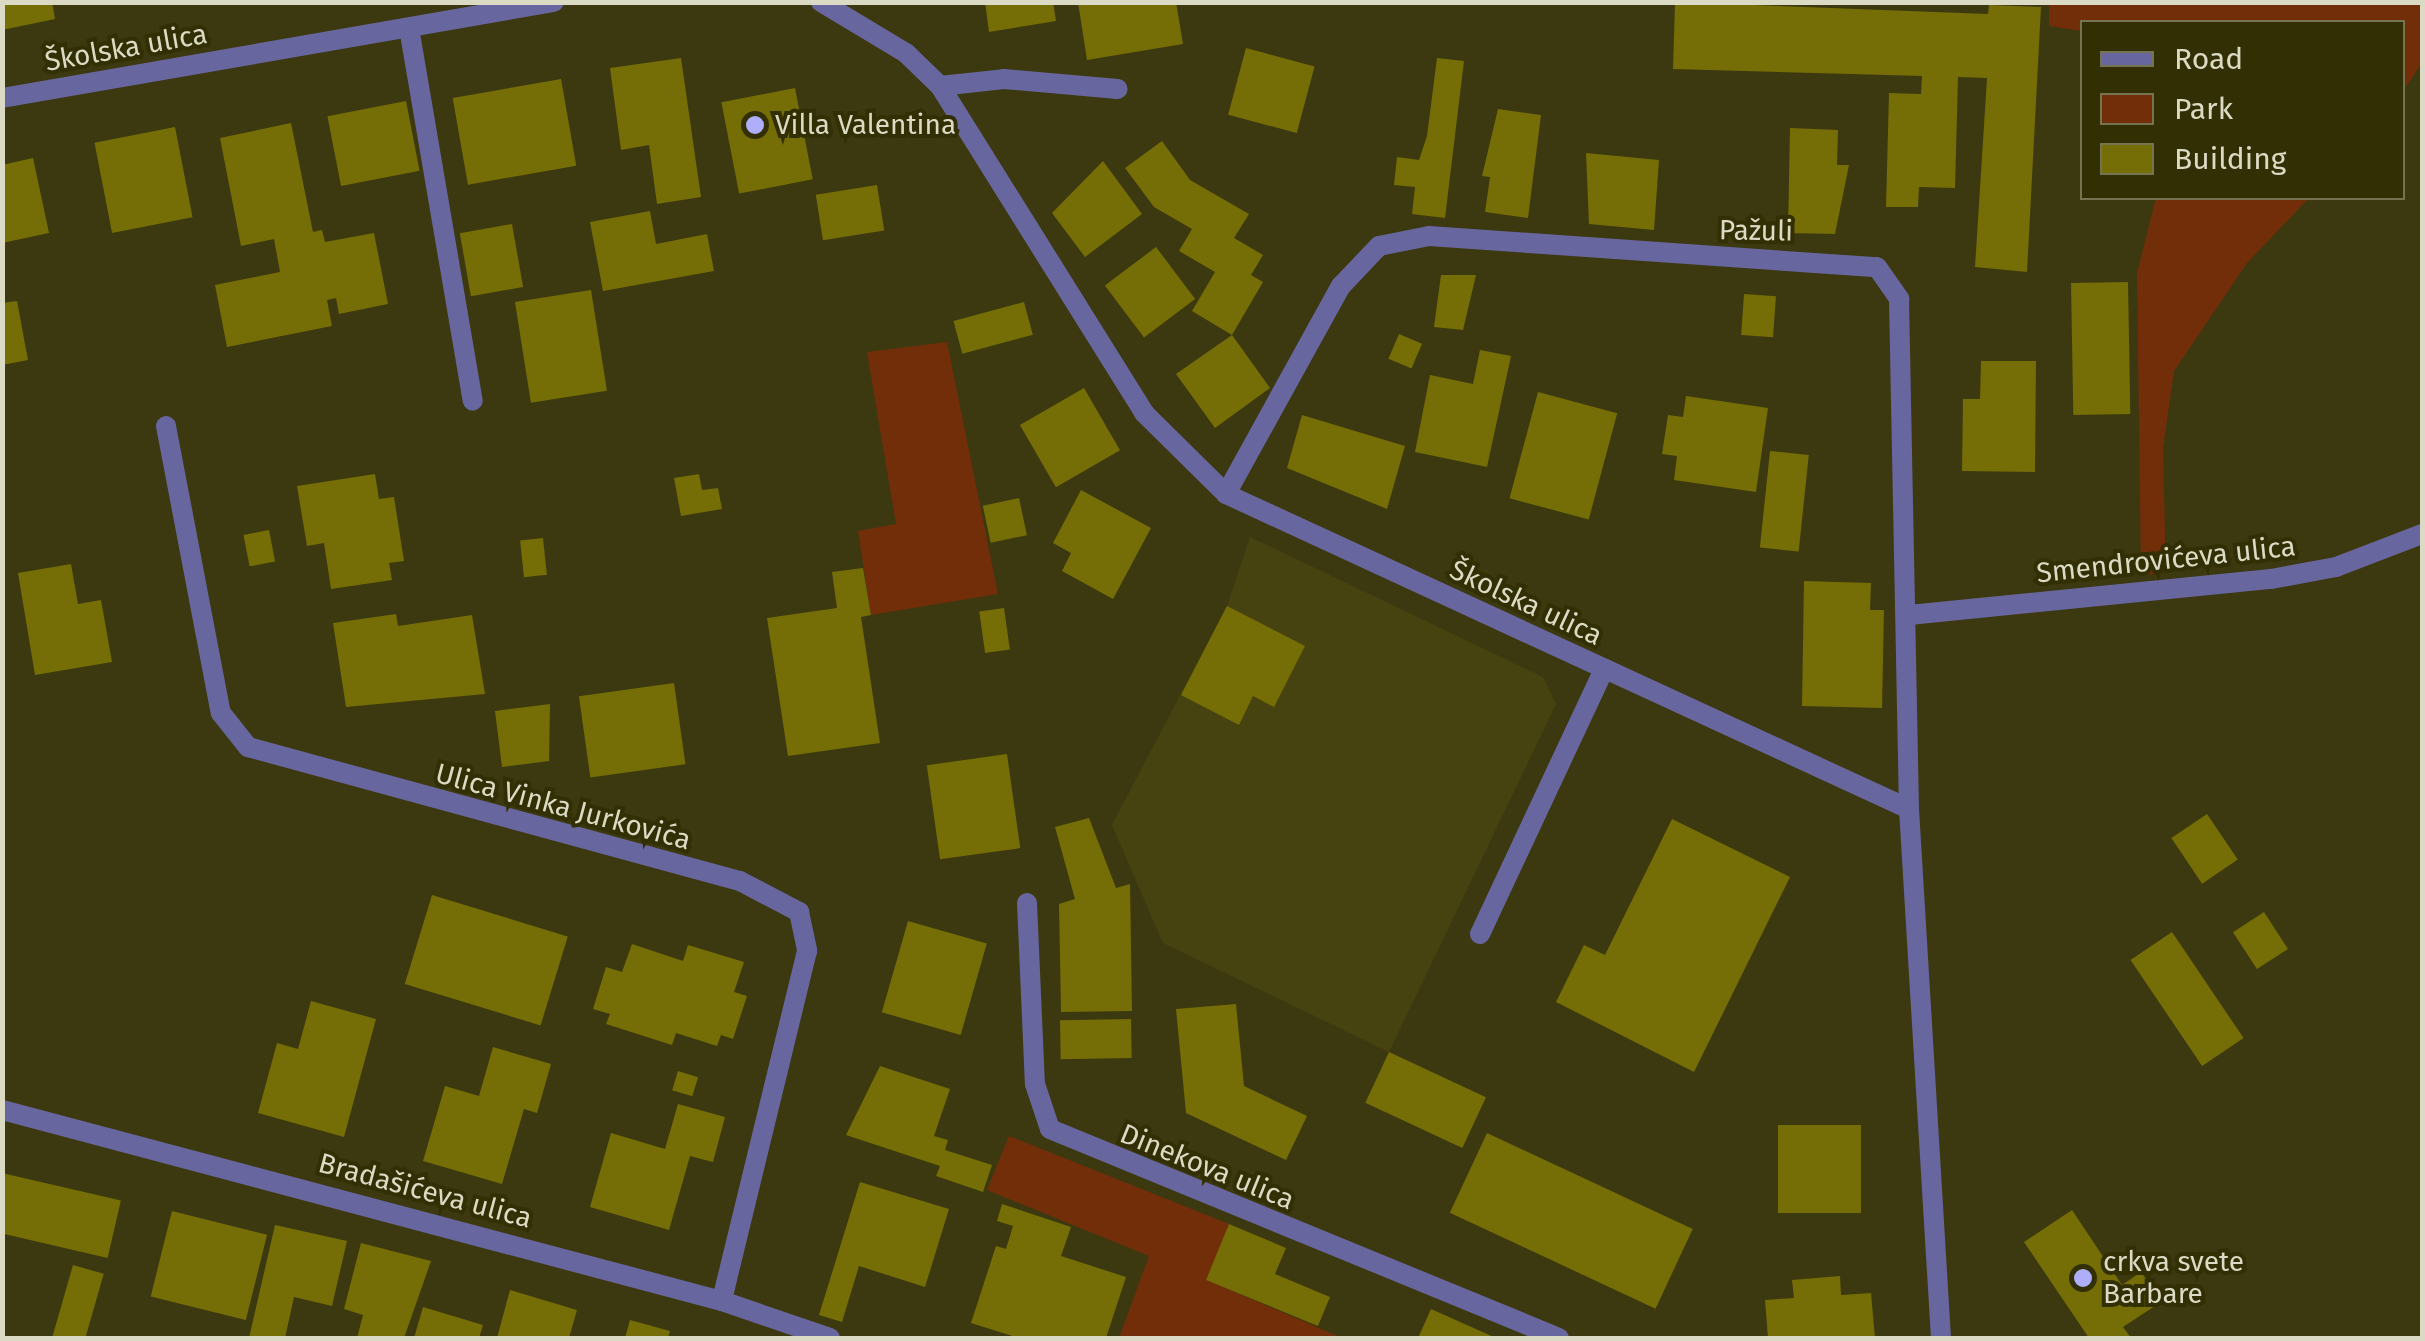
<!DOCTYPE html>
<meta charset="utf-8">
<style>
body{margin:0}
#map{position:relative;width:2425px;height:1341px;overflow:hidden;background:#3c3910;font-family:"Fira Sans",sans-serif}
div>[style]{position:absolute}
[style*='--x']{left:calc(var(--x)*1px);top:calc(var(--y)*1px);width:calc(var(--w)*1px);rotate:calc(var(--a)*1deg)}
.built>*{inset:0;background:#474310}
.green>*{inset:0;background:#722e09}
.building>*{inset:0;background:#756d06;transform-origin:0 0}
.lane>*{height:20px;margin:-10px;padding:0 10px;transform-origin:10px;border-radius:10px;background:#68669f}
.street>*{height:20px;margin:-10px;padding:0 10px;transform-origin:10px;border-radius:10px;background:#68669f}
.dots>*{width:28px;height:28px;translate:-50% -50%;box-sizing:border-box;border:5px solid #322f04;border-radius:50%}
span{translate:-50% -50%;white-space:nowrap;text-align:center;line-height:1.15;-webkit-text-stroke:8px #322f04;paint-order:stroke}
.street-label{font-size:28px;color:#dbdac4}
.poi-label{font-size:28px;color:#dbdac4}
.left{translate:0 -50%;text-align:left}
.frame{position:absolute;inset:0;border:5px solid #dbdac4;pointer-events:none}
.legend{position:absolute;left:2080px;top:20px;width:325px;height:180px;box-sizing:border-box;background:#322f04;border:2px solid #767351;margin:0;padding:12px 18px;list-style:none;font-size:30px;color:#dbdac4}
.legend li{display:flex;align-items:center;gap:20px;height:50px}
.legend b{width:50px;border:2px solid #767351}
</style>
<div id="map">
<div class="built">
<i style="clip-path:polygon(1250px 537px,1543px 677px,1556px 704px,1389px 1052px,1163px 943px,1112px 825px,1227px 606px)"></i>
</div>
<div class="green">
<i style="clip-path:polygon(2049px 3px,2422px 3px,2422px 63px,2403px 91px,2402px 22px,2082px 22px,2082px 31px,2049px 26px)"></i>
<i style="clip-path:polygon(2156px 198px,2309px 198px,2247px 263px,2174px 371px,2163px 448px,2166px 573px,2141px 575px,2137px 273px)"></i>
<i style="clip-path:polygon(947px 342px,998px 594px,871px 615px,858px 531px,896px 524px,867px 352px)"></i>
<i style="clip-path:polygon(1009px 1136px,1229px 1224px,1207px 1280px,1342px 1338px,1119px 1338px,1149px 1256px,987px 1190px)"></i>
</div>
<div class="building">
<i style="clip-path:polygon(2px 2px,52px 2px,55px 19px,2px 30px)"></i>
<i style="clip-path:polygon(985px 2px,1053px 2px,1056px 21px,989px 32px)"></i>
<i style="clip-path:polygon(1078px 2px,1176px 2px,1183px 44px,1087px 60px)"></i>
<i style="clip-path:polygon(1675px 2px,1988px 14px,1989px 5px,2041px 7px,2027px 272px,1975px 267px,1987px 78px,1958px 77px,1955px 188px,1919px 187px,1918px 207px,1886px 207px,1889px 93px,1921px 94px,1922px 76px,1673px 69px)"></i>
<i style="left:1246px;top:48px;width:71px;height:69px;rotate:15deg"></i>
<i style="clip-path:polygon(681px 58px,701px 197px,657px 204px,649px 145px,621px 150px,610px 68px)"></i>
<i style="clip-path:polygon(1437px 58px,1464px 61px,1445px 218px,1412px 214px,1415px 187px,1394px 185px,1397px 157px,1419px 160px,1427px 136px)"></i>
<i style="left:561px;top:79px;width:88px;height:110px;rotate:80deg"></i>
<i style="left:795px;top:88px;width:93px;height:75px;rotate:79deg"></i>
<i style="left:406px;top:101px;width:71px;height:80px;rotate:79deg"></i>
<i style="clip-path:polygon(1498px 109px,1541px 115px,1528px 218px,1485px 212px,1490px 177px,1482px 176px)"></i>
<i style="clip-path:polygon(291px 123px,313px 232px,322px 230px,325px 242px,374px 233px,388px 304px,339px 314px,336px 298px,327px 300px,332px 326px,227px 347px,215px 285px,280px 272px,274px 239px,241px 246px,220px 138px)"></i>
<i style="left:175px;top:127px;width:92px;height:82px;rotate:79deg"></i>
<i style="clip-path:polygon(1790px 128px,1838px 130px,1837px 165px,1849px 165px,1835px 234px,1788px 233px)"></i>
<i style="clip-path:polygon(1162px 141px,1190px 180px,1249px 214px,1234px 238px,1263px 255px,1251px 275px,1263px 282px,1232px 335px,1270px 388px,1215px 428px,1176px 374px,1232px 335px,1192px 311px,1215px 272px,1179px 251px,1192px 229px,1154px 207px,1125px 168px)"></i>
<i style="clip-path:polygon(1586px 153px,1659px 160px,1654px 230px,1589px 224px)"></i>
<i style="clip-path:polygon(33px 158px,49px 233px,2px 243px,2px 165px)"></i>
<i style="clip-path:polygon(1103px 161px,1142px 214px,1085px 257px,1052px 213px)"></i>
<i style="left:877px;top:185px;width:46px;height:62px;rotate:81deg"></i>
<i style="clip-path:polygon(650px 211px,656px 244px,707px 234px,714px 271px,603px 291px,590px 222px)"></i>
<i style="left:512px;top:224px;width:64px;height:53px;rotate:80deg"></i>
<i style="left:1156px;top:247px;width:65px;height:64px;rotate:53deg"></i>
<i style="clip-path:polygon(1441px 275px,1476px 275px,1463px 330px,1434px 327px)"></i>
<i style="left:2128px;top:282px;width:132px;height:57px;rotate:89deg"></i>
<i style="left:591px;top:290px;width:102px;height:77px;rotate:81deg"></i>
<i style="left:1744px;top:294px;width:32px;height:41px;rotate:4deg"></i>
<i style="clip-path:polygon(17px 301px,28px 360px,2px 365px,2px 303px)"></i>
<i style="left:1024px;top:302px;width:34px;height:73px;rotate:75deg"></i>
<i style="left:1399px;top:334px;width:25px;height:27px;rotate:23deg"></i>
<i style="clip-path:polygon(1480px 350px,1511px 356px,1487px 467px,1415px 452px,1430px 375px,1473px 384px)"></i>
<i style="clip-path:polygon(1981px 361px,2036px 361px,2035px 472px,1962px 471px,1963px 399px,1980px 399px)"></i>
<i style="left:1084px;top:388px;width:72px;height:74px;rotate:60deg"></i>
<i style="left:1538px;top:392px;width:82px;height:110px;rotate:15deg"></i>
<i style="clip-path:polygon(1686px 396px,1768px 408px,1756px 492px,1674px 480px,1677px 456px,1662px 454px,1668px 415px,1683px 417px)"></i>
<i style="clip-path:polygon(1302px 415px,1405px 446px,1387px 509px,1287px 468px)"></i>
<i style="left:1770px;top:451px;width:39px;height:97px;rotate:6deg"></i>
<i style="clip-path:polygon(375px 474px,379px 499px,394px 497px,404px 561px,389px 563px,392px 580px,331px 589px,324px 543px,307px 546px,297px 486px)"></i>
<i style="clip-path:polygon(699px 474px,702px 490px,718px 488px,722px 509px,681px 516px,674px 478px)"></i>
<i style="clip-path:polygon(1081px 490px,1151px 528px,1113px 599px,1062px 571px,1071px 553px,1053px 543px)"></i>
<i style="left:1019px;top:498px;width:38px;height:37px;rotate:78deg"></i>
<i style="left:269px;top:530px;width:32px;height:26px;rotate:79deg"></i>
<i style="left:543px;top:538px;width:37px;height:23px;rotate:84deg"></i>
<i style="clip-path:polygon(71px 564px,78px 604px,101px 600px,112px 662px,35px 675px,18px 573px)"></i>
<i style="clip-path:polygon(863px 568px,871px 615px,861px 617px,880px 743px,788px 756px,767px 618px,837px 608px,832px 572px)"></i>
<i style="clip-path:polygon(1804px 581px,1871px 583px,1870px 610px,1884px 610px,1882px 708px,1802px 706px)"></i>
<i style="clip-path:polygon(1227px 606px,1305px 646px,1274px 707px,1253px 696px,1239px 725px,1181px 695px)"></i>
<i style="left:1004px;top:608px;width:42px;height:25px;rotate:82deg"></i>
<i style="clip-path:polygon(396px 614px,398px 626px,472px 615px,485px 694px,346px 707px,333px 623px)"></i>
<i style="left:674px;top:683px;width:82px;height:96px;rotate:82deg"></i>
<i style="clip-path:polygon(550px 704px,549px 761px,502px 767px,495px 711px)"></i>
<i style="left:1007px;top:754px;width:95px;height:81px;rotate:82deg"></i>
<i style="left:2207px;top:814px;width:55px;height:43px;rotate:56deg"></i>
<i style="clip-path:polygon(1089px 818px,1116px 888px,1130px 884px,1132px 1011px,1061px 1012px,1059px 904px,1075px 899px,1055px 827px)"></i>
<i style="clip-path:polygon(1672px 819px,1790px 877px,1694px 1072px,1556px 1002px,1584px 945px,1605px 955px)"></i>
<i style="left:432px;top:895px;width:142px;height:93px;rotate:17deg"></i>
<i style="left:2264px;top:912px;width:44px;height:37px;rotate:57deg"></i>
<i style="left:908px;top:921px;width:82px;height:95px;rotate:16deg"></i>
<i style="left:2172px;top:932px;width:128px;height:50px;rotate:56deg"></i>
<i style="clip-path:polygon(632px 944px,683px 961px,688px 945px,744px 962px,734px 992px,747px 996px,733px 1039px,721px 1035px,717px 1046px,676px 1033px,672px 1045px,606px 1024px,610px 1014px,593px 1009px,606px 967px,622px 972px)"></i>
<i style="clip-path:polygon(311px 1001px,376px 1019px,344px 1137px,258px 1113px,277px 1043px,298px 1049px)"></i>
<i style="clip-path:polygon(1236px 1004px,1244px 1086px,1307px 1116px,1286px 1160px,1186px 1113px,1176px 1009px)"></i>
<i style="left:1131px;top:1019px;width:39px;height:71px;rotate:89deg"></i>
<i style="clip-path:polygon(493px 1047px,551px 1064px,537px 1113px,524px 1109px,502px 1184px,423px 1161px,445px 1086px,479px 1096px)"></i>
<i style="left:1389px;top:1052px;width:107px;height:56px;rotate:25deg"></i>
<i style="clip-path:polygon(880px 1066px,950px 1089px,934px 1136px,948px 1140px,945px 1150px,992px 1165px,983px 1192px,936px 1176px,940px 1166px,846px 1135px)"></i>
<i style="left:678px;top:1071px;width:21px;height:20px;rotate:17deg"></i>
<i style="clip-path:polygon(678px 1104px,725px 1117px,713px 1162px,690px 1156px,669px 1230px,590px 1207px,611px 1133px,665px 1149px)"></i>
<i style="left:1778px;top:1125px;width:83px;height:88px"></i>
<i style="left:1487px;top:1133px;width:227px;height:88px;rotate:25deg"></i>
<i style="left:2px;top:1173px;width:122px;height:59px;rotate:13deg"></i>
<i style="clip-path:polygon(860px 1182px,949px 1209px,925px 1287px,859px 1266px,842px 1322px,819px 1315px)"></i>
<i style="clip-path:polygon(1002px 1204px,1071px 1227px,1061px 1256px,1126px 1277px,1106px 1338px,1019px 1338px,971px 1323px,996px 1246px,1006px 1249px,1013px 1226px,997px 1221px)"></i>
<i style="clip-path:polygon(2072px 1210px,2122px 1285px,2141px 1272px,2161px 1302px,2123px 1327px,2131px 1338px,2089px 1338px,2024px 1242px)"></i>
<i style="left:172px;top:1211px;width:98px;height:88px;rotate:14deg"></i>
<i style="clip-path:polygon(1229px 1224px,1286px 1248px,1275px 1274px,1330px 1297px,1318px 1326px,1206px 1280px)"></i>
<i style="clip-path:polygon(275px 1225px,347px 1241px,332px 1306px,294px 1297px,285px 1338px,249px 1338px)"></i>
<i style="clip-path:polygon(361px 1243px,431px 1261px,404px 1338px,357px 1338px,363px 1315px,344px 1309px)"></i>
<i style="left:73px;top:1265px;width:32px;height:76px;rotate:16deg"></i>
<i style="clip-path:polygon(1840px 1276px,1841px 1295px,1871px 1293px,1875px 1338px,1768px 1338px,1765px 1300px,1794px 1298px,1792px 1280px)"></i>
<i style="clip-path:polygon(510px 1290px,577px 1310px,569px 1338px,497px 1338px)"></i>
<i style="clip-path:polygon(423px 1307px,483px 1325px,479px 1338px,414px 1338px)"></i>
<i style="clip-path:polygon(1431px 1309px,1496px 1338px,1418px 1338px)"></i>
<i style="clip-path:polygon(630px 1320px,670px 1331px,668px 1338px,625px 1338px)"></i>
</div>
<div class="lane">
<i style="--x:409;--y:28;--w:378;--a:80.3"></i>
<i style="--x:940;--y:86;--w:64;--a:-6.2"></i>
<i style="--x:1004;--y:79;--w:114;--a:5"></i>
<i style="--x:1909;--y:615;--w:364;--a:-5.7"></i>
<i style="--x:2271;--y:579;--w:66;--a:-10.5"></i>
<i style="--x:2336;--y:567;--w:92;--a:-21"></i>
<i style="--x:1480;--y:934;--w:293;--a:-64.9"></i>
</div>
<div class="street">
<i style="--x:821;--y:2;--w:99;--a:31"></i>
<i style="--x:906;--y:53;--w:47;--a:44.1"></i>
<i style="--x:940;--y:86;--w:385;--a:58"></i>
<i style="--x:1144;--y:413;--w:115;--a:44.6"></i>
<i style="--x:1226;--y:494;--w:752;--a:24.76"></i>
<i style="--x:1909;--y:809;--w:530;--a:86.54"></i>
<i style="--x:2;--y:98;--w:560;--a:-9.87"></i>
<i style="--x:166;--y:426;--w:292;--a:79.2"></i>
<i style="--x:221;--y:713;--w:43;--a:51.5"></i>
<i style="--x:248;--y:747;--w:510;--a:15.24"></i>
<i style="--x:740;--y:881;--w:67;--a:27.7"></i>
<i style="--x:799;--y:912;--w:40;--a:78"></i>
<i style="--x:807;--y:951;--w:360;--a:103.7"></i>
<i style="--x:1226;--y:494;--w:238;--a:-61.1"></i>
<i style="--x:1341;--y:286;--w:55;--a:-46.5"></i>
<i style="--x:1379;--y:246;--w:51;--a:-11.3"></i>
<i style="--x:1429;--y:236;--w:449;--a:4"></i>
<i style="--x:1877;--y:267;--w:39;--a:55"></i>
<i style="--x:1899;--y:299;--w:510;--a:88.88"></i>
<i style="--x:1027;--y:903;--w:181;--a:87.5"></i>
<i style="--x:1035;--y:1084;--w:47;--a:71.6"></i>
<i style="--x:1050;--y:1129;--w:550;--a:22.32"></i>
<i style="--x:2;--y:1110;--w:745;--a:14.86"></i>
<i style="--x:722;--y:1301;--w:114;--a:18.9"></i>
</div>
<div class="dots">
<i style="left:755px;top:125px;background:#afaefa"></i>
<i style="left:2083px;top:1278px;background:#afaefa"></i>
</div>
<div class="street-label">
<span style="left:126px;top:48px;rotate:-10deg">Školska ulica</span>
<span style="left:1756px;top:231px;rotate:1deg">Pažuli</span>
<span style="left:2166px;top:560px;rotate:-6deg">Smendrovićeva ulica</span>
<span style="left:1526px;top:603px;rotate:25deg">Školska ulica</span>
<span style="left:563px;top:807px;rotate:15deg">Ulica Vinka Jurkovića</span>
<span style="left:1207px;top:1167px;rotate:22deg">Dinekova ulica</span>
<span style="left:425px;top:1191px;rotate:15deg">Bradašićeva ulica</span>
</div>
<div class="poi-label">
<span class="left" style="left:775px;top:125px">Villa Valentina</span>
<span class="left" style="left:2103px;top:1278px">crkva svete<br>Barbare</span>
</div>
<div class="frame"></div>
<ul class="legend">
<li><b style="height:12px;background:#68669f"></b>Road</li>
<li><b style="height:28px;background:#722e09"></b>Park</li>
<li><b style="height:28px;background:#756d06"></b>Building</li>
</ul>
</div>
